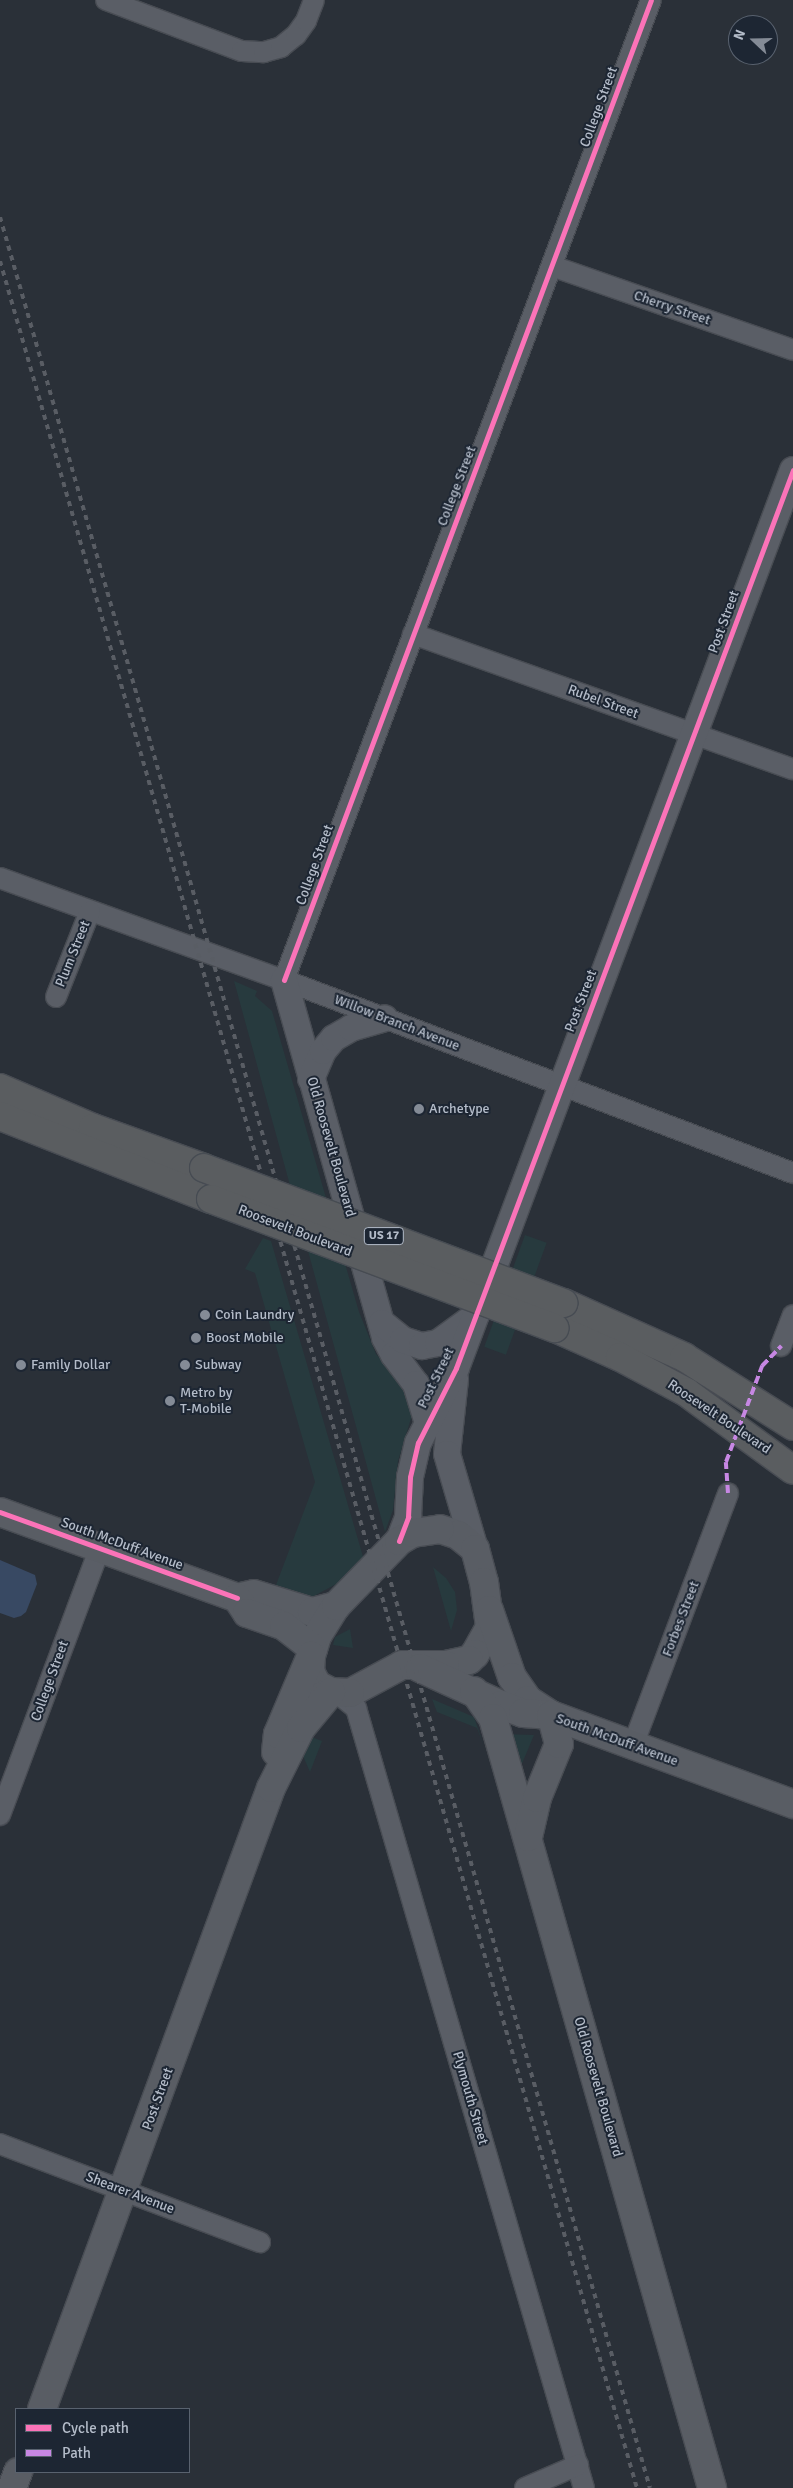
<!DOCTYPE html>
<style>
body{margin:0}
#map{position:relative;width:793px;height:2488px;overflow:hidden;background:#2a3038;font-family:Signika,sans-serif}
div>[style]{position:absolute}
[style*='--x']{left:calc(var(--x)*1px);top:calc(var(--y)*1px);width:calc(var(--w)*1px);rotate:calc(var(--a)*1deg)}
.green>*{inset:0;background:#273a3e;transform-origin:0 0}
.water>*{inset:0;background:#384963}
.roads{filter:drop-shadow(1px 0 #484c53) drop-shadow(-1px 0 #484c53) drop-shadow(0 1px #484c53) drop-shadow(0 -1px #484c53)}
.minor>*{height:20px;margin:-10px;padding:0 10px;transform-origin:10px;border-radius:10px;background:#5a5e66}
.tertiary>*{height:26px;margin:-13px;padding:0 13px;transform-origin:13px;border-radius:13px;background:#5a5e66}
.secondary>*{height:28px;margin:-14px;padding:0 14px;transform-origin:14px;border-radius:14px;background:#595d64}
.motorway>*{height:28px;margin:-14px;padding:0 14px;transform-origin:14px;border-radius:14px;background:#5a5d60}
.rail>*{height:4px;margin-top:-2px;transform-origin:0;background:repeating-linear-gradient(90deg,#595d64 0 5px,transparent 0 10px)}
.bridges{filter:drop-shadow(1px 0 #474c53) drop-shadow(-1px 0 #474c53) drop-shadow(0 1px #474c53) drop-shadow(0 -1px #474c53)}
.motorway-bridge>*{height:28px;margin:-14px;padding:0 14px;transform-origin:14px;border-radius:14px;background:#5a5d60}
.quiet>*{height:4px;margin-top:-2px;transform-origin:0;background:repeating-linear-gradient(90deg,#c787e3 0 8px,transparent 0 12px)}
.cycleway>*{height:5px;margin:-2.5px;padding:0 2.5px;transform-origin:2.5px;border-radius:2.5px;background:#fb73b8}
.dots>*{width:14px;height:14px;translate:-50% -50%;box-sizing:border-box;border:2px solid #1d2633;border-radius:50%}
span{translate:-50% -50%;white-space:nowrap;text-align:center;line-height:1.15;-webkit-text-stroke:4px #1d2633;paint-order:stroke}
.shield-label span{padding:1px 4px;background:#1d2633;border:1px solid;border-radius:4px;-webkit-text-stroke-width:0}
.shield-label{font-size:12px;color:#b4bcc9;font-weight:700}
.street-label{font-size:14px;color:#b4bcc9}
.poi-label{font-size:14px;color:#b4bcc9}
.left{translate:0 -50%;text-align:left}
.legend{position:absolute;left:15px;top:2408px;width:175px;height:65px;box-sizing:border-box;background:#1d2633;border:1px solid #59626f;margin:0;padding:6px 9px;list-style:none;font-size:15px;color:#b4bcc9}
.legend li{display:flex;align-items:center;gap:10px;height:25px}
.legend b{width:25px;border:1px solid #59626f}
.north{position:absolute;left:728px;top:15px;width:50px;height:50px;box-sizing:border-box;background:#1d2633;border:1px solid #59626f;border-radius:50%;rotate:291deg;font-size:14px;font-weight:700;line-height:20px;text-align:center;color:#b4bcc9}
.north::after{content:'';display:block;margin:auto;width:18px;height:22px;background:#848b96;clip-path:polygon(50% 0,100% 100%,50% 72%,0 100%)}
</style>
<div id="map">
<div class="green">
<i style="clip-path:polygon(234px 981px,257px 991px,255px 996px,272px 1011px,359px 1312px,376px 1354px,402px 1383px,412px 1415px,398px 1461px,393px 1510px,385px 1532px)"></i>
<i style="left:525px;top:1235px;width:23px;height:119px;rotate:20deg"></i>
<i style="clip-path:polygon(263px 1238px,271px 1241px,364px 1560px,338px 1583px,312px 1597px,276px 1585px,315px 1482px,255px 1273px,245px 1269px)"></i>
<i style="clip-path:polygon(433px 1567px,446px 1578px,455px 1592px,457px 1610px,451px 1631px)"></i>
<i style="clip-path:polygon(350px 1629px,353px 1648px,333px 1645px,335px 1637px)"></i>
<i style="clip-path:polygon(432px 1699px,474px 1717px,484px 1746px,477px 1728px,437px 1712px)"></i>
<i style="clip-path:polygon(503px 1734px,534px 1735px,521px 1766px)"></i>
<i style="clip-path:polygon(306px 1735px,322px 1741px,310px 1772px,303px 1756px)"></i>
</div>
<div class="water">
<i style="clip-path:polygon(0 1560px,35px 1575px,37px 1584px,26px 1612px,21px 1616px,14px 1618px,0 1613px)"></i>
</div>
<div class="roads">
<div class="minor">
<i style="--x:106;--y:0;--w:145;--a:20.6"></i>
<i style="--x:242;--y:51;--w:22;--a:3"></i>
<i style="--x:264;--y:52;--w:18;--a:-16"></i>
<i style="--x:281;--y:47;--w:19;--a:-39"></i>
<i style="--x:296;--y:35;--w:17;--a:-54"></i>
<i style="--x:306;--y:21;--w:22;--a:-69"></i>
<i style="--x:552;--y:266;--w:255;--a:19.2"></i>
<i style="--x:413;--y:634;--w:403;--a:19.6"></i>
<i style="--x:0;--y:878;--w:302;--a:19.8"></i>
<i style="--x:284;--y:980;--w:544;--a:20.77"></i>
<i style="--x:284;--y:980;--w:1046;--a:-69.47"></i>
<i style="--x:56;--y:997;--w:92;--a:-68.4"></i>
<i style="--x:781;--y:1346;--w:33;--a:-69"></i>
<i style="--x:336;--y:1692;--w:26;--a:39"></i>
<i style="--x:356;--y:1708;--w:813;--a:73.71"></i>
<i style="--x:633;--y:1745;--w:269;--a:-69.3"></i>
<i style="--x:0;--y:1815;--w:285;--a:-69.5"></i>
<i style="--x:0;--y:2144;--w:278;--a:20.7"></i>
<i style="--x:525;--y:2488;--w:58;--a:-23.5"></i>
</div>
<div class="tertiary">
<i style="--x:284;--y:980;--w:372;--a:74.2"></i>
<i style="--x:385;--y:1338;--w:19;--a:62"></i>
<i style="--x:394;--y:1355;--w:36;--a:53"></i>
<i style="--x:416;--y:1384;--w:39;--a:73"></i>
<i style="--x:311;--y:1079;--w:30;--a:-67"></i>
<i style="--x:323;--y:1051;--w:17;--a:-50"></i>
<i style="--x:334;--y:1038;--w:20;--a:-30"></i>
<i style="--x:351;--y:1028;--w:35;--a:-16"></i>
<i style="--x:382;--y:1323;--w:27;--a:39"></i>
<i style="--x:403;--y:1340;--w:20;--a:18"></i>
<i style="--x:422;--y:1346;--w:16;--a:-11"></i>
<i style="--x:438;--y:1343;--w:46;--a:-36.1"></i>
<i style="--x:455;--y:1379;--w:75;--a:96.1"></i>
<i style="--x:447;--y:1454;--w:99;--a:73.6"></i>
<i style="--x:399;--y:1541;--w:26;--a:-69"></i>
<i style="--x:408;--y:1517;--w:40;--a:-87.1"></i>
<i style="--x:410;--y:1477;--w:35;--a:-77"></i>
<i style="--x:418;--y:1443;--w:84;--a:-63.1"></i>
<i style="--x:456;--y:1368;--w:959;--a:-69.43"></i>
</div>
<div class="secondary">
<i style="--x:0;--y:1512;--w:252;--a:19.9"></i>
<i style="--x:237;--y:1598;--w:17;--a:-13"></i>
<i style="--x:254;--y:1594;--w:61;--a:17.2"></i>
<i style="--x:312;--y:1612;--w:25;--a:-14"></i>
<i style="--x:440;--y:1529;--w:19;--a:18"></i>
<i style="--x:458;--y:1535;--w:22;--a:39"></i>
<i style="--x:475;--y:1549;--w:34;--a:75"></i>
<i style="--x:484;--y:1582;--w:45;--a:82.4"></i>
<i style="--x:490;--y:1627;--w:31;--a:119"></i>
<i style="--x:475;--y:1654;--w:8;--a:135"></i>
<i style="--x:469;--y:1660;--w:25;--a:168"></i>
<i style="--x:445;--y:1665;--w:43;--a:180"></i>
<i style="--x:402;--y:1665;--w:59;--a:151.7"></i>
<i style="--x:350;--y:1693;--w:19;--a:-177"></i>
<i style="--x:331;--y:1692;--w:16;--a:-153"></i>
<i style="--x:317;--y:1685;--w:16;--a:-117"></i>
<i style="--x:310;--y:1671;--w:15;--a:-86"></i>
<i style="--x:311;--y:1656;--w:21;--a:-73"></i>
<i style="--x:317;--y:1636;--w:36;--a:-58"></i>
<i style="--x:336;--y:1606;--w:91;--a:-45.9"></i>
<i style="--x:399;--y:1541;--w:16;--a:-30"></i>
<i style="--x:413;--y:1533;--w:27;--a:-8"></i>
<i style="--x:237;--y:1598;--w:18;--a:56"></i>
<i style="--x:247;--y:1613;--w:39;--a:19"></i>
<i style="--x:284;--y:1626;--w:37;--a:38"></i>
<i style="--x:489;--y:1610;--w:71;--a:71.1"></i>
<i style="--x:512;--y:1677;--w:28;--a:55"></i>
<i style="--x:528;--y:1700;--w:27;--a:33"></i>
<i style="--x:420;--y:1668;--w:89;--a:24.6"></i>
<i style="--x:501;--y:1705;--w:23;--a:20"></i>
<i style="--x:523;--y:1713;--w:28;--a:4"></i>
<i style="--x:551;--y:1715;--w:258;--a:20.2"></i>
<i style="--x:474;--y:1691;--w:33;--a:55"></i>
<i style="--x:493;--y:1718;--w:801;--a:74.12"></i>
<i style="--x:276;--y:1752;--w:18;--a:-84"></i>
<i style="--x:278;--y:1734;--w:85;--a:-67.1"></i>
<i style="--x:528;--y:1837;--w:40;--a:-77"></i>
<i style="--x:537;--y:1798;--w:58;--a:-67.8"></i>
<i style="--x:559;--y:1744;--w:30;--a:-105"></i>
<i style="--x:42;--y:2409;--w:662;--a:-69.76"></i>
<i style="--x:271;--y:1788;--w:67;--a:-63.4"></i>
<i style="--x:301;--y:1728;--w:47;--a:-50.2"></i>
<i style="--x:12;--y:2488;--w:17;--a:-69"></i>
</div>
<div class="motorway">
<i style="--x:0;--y:1088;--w:101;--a:23.3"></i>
<i style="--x:93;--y:1128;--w:118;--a:19.8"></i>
<i style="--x:0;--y:1116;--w:227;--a:21.5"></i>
<i style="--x:564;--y:1303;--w:132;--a:24.2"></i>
<i style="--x:684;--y:1357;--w:129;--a:32.3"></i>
<i style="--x:555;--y:1328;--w:71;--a:24"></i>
<i style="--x:620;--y:1357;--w:75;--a:27.9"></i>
<i style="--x:686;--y:1392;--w:132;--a:36.1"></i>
</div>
</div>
<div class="rail">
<i style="--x:0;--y:217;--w:2362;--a:74.03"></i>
<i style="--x:0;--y:261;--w:2316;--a:74.04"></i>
</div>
<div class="bridges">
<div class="motorway-bridge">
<i style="--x:204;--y:1168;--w:384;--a:20.6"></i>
<i style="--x:211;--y:1199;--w:367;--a:20.6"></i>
</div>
</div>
<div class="quiet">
<i style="--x:728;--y:1493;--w:31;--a:-94"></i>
<i style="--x:726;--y:1462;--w:103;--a:-69.4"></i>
<i style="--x:762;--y:1366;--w:28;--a:-46"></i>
</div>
<div class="cycleway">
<i style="--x:284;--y:980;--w:1046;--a:-69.47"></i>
<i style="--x:0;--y:1512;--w:252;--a:19.9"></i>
<i style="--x:399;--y:1541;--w:26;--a:-69"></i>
<i style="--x:408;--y:1517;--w:40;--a:-87.1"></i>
<i style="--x:410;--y:1477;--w:35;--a:-77"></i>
<i style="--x:418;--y:1443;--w:84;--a:-63.1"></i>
<i style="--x:456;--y:1368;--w:959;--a:-69.43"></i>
</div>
<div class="dots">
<i style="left:419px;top:1109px;background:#848b96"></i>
<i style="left:205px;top:1315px;background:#848b96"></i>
<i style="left:196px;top:1338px;background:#848b96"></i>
<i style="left:21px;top:1365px;background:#848b96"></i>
<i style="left:185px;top:1365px;background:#848b96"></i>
<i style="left:170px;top:1401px;background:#848b96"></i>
</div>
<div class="shield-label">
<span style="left:384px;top:1236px">US 17</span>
</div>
<div class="street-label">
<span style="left:599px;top:107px;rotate:-70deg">College Street</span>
<span style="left:672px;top:308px;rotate:19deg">Cherry Street</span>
<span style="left:457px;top:486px;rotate:-69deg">College Street</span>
<span style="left:724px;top:622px;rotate:-70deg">Post Street</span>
<span style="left:603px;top:702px;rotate:20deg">Rubel Street</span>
<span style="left:315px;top:865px;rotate:-70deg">College Street</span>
<span style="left:73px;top:954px;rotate:-68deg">Plum Street</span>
<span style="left:581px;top:1001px;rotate:-69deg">Post Street</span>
<span style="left:397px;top:1023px;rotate:21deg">Willow Branch Avenue</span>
<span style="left:331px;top:1147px;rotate:74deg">Old Roosevelt Boulevard</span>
<span style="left:295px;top:1231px;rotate:21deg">Roosevelt Boulevard</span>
<span style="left:436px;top:1378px;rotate:-64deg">Post Street</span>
<span style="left:719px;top:1417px;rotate:34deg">Roosevelt Boulevard</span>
<span style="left:122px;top:1544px;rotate:20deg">South McDuff Avenue</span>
<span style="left:681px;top:1619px;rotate:-69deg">Forbes Street</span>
<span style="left:50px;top:1681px;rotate:-70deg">College Street</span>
<span style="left:617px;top:1740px;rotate:20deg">South McDuff Avenue</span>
<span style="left:598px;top:2087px;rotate:74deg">Old Roosevelt Boulevard</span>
<span style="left:470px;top:2098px;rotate:74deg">Plymouth Street</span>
<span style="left:158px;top:2099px;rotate:-70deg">Post Street</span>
<span style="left:130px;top:2193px;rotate:21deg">Shearer Avenue</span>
</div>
<div class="poi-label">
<span class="left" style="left:429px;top:1109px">Archetype</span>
<span class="left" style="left:215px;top:1315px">Coin Laundry</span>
<span class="left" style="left:206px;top:1338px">Boost Mobile</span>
<span class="left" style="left:31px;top:1365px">Family Dollar</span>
<span class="left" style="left:195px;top:1365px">Subway</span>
<span class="left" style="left:180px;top:1401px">Metro by<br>T-Mobile</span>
</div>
<ul class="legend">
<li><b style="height:6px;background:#fb73b8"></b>Cycle path</li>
<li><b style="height:6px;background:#c787e3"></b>Path</li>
</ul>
<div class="north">N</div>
</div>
